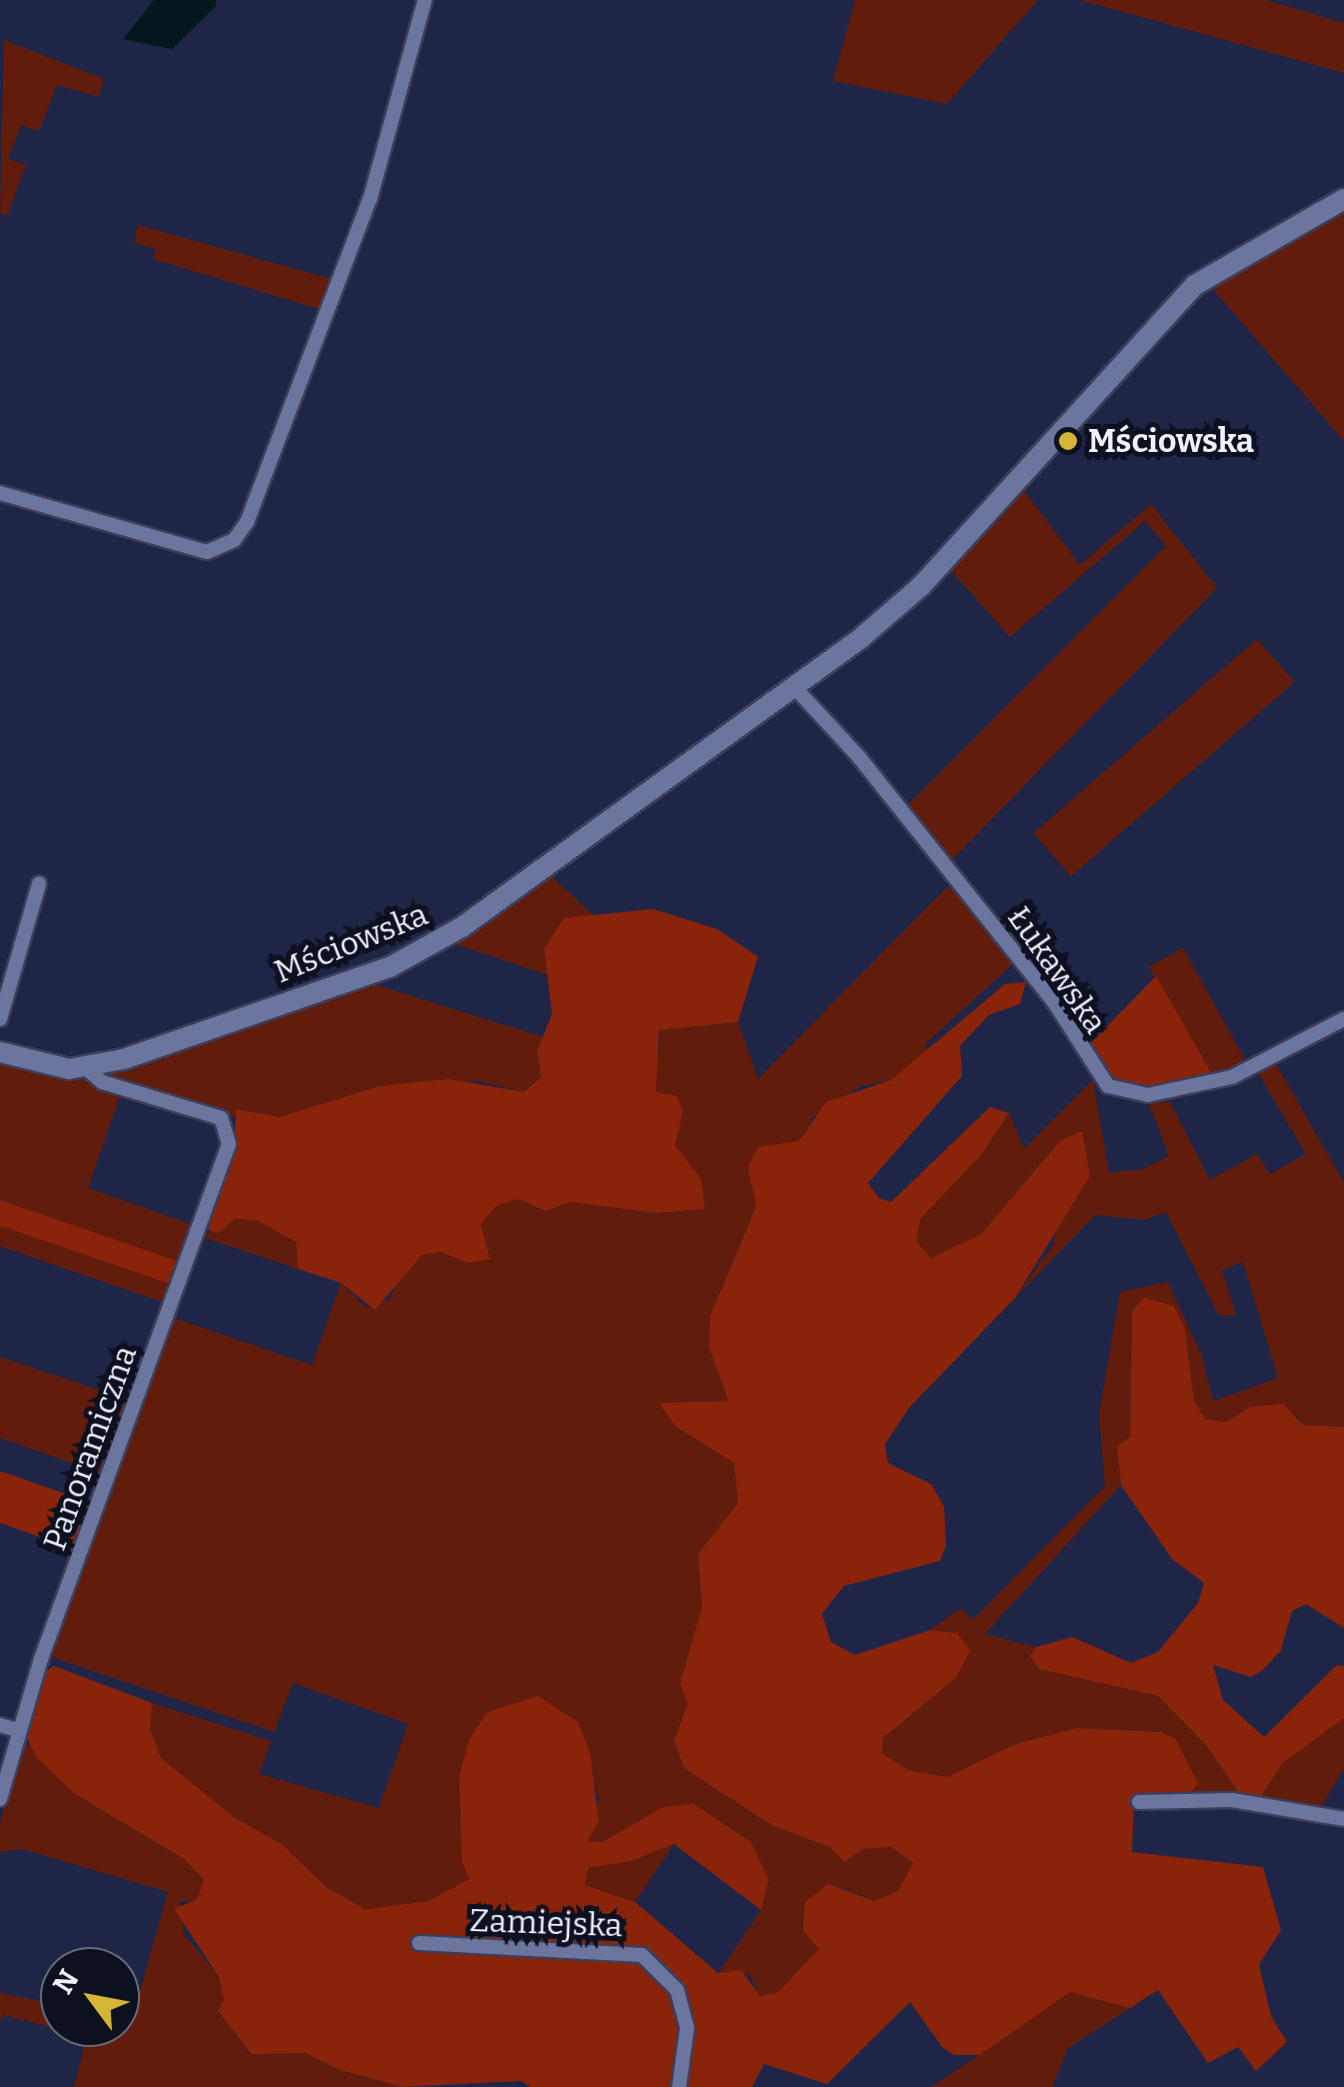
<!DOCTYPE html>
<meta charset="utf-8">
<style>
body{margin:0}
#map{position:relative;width:1344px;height:2087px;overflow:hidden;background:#1f2547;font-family:Bitter,serif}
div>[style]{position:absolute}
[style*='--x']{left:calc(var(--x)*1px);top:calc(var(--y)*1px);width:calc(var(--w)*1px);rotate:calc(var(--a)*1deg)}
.green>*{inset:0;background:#621c0c;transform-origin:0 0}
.forest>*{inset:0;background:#892309;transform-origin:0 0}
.water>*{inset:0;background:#03171c}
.roads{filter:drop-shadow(2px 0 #3c3e5a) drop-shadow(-2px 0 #3c3e5a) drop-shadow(0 2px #3c3e5a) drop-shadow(0 -2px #3c3e5a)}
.street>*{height:14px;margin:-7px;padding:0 7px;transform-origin:7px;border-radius:7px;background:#6c759d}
.secondary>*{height:20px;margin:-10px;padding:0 10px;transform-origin:10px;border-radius:10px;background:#6c759d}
.dots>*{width:28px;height:28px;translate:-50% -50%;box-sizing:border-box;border:5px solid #0d101f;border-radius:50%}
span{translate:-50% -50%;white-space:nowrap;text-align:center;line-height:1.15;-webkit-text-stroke:10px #0d101f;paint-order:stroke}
.poi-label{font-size:32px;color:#eef1ff;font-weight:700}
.left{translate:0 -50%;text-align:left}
.street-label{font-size:32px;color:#eef1ff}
.north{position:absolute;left:40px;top:1947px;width:100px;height:100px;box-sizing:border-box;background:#0d101f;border:2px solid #676a79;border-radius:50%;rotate:302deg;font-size:28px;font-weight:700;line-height:40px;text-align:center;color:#eef1ff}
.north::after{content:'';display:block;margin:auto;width:35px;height:45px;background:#d5b534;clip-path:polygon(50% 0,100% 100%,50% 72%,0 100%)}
</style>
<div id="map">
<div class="green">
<i style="clip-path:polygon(855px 0,1038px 0,947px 104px,833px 81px)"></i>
<i style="clip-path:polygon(1080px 0,1266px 0,1344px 23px,1344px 73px)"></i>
<i style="clip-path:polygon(4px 40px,104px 79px,99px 97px,57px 85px,39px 131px,21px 125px,8px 159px,26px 165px,7px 216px,0 213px)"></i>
<i style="clip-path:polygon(1344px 214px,1344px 441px,1213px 289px,1244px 263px)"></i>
<i style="clip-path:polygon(138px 225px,335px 280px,322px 310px,153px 259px,156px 249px,134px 243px)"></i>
<i style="clip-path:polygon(1022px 488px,1080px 565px,1151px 504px,1217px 588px,949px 863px,906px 807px,1166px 546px,1145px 521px,1010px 637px,949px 568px)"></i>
<i style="left:1257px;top:639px;width:57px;height:296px;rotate:49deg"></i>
<i style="clip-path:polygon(549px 874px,594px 916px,564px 919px,544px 948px,547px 975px,449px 942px)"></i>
<i style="clip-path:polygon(951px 883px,1015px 962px,924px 1045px,930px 1051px,916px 1063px,891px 1080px,861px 1086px,814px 1116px,799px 1141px,777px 1146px,752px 1189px,756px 1207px,710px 1316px,709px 1347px,728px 1401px,660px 1403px,676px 1427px,734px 1463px,738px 1503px,698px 1555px,702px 1607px,688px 1704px,674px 1740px,684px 1767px,773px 1826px,830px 1847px,844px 1862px,863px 1849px,891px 1847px,913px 1863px,898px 1891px,875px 1901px,843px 1888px,819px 1949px,801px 1974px,777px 1993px,760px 1996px,749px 1974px,718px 1974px,761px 1910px,769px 1881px,751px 1842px,694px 1804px,601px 1842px,586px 1841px,599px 1800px,584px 1741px,469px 1740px,459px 1776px,462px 1862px,470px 1879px,429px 1901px,365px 1909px,326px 1887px,282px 1844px,234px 1817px,160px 1758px,150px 1729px,152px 1703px,271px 1741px,259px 1774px,379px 1808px,408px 1724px,293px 1683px,274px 1732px,51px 1657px,174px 1318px,312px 1365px,341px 1283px,365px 1307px,389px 1300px,402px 1272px,422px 1255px,440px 1252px,469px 1263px,490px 1258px,481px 1223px,496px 1206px,518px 1199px,546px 1211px,570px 1202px,657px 1213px,704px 1209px,675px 1145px,683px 1112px,655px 1092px,660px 1029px,738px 1022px,758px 1079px)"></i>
<i style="left:1183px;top:948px;width:131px;height:39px;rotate:61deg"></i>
<i style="clip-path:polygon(367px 982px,543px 1037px,537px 1051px,541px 1077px,524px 1092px,478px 1081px,380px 1086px,279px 1117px,237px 1109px,235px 1117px,117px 1082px,106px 1072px)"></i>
<i style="clip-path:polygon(0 1055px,122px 1090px,88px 1188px,190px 1224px,177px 1262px,0 1200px)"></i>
<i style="clip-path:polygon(1275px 1062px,1344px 1183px,1344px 1427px,1303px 1425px,1297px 1416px,1250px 1407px,1226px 1422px,1205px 1419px,1194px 1400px,1185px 1329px,1174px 1306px,1144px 1297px,1132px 1311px,1130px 1437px,1117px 1446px,1121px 1485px,985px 1634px,1036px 1647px,1030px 1656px,1039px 1669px,1158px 1696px,1205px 1744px,1240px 1794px,1188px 1797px,1161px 1732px,1077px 1728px,1018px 1743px,947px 1777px,908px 1770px,882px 1753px,883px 1738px,956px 1678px,956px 1633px,930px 1630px,961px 1608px,973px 1620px,1105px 1486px,1099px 1414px,1120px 1292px,1168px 1282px,1202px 1356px,1213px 1401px,1278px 1378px,1243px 1262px,1222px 1270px,1236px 1315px,1219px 1316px,1166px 1212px,1144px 1220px,1095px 1215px,1015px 1298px,1054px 1244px,1060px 1141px,981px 1234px,930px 1259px,916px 1241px,921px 1218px,980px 1155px,1009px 1113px,1024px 1149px,1093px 1080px,1109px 1173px,1143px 1169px,1169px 1156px,1149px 1103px,1170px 1102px,1210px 1180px,1257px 1154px,1270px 1174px,1306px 1154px,1257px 1071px)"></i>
<i style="clip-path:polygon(234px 1219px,258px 1221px,296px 1242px,298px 1269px,202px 1237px)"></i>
<i style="left:0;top:1224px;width:182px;height:21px;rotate:19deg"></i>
<i style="clip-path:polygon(0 1357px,130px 1400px,103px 1474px,0 1438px)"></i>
<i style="clip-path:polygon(1344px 1718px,1344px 1768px,1321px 1807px,1260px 1797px,1283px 1763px)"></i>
<i style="clip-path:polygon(21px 1744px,31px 1746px,75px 1794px,184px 1859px,204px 1881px,197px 1899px,180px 1902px,184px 1934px,219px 1977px,224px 2000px,218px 2011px,250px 2054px,306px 2053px,340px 2070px,403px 2087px,74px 2087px,87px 2036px,3px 2015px,0 2022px,0 1993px,60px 2005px,60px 2027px,130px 2026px,168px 1892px,22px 1849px,0 1852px,0 1823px)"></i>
<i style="clip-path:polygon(674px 1844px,635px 1902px,585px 1885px,588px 1868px,632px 1861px)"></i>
<i style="clip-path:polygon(1135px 1961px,1130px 2008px,1068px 2048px,1052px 2087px,932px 2087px,1007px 2036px,1037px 2005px)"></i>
</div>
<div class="forest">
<i style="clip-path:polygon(653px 909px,717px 929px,758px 957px,738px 1022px,659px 1030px,656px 1092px,677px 1096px,683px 1112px,675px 1145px,701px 1179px,705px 1209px,657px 1213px,570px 1202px,546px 1211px,518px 1199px,496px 1206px,481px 1224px,490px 1259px,469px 1263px,440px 1252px,422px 1255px,375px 1310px,341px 1283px,298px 1269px,296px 1242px,258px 1221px,234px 1219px,219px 1233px,208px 1230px,234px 1149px,236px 1109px,279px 1117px,380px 1086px,449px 1079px,524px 1092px,541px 1077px,537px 1051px,552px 1014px,544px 948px,564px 918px)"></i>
<i style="clip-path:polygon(1156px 976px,1213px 1076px,1147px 1088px,1114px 1083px,1087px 1047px)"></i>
<i style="clip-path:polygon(1026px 982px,1020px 1004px,989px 1015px,960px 1046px,962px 1076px,868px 1183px,879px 1198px,891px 1202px,990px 1107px,1009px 1113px,981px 1155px,921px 1218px,916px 1241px,931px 1258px,981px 1234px,1060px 1141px,1082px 1131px,1090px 1176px,1015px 1298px,909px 1408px,885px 1444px,888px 1463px,931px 1484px,944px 1506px,946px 1545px,940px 1561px,844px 1586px,822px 1614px,831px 1642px,855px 1655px,930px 1630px,957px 1633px,970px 1651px,956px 1678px,883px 1738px,882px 1753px,908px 1770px,947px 1777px,1018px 1743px,1077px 1728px,1161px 1732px,1176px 1739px,1198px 1783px,1188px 1797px,1134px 1797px,1132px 1852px,1263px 1867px,1281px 1930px,1259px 1965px,1271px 2016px,1287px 2042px,1256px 2071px,1238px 2047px,1208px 2063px,1158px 1990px,1130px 2008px,1070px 1992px,980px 2055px,954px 2055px,943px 2048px,910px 2002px,827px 2084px,764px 2064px,752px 2087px,530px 2087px,521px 2081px,403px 2087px,340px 2070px,306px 2053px,251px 2054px,218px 2011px,224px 2000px,219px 1977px,174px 1909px,197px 1899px,204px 1880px,184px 1859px,75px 1794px,37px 1758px,25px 1734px,45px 1672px,54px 1666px,152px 1703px,150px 1729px,161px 1758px,234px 1817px,282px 1844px,326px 1887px,365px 1909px,429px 1901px,469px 1879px,462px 1862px,459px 1776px,469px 1740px,487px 1712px,538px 1696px,578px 1722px,590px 1753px,599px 1822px,587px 1841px,602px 1842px,663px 1807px,694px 1804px,751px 1842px,769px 1880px,761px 1910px,674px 1844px,632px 1861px,588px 1868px,585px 1885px,635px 1902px,718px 1973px,741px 1970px,760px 1996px,777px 1993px,819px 1949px,803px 1931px,805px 1902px,828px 1884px,875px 1901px,898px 1891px,913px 1863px,891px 1847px,863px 1849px,844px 1862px,830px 1847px,773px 1826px,684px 1768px,674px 1740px,688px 1704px,680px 1683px,702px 1607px,698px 1554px,738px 1503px,734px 1463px,676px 1427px,659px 1403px,728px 1401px,709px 1347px,710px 1316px,756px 1207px,748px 1167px,758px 1147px,799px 1141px,826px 1102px,891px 1080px,1005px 984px)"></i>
<i style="left:0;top:1200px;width:188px;height:24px;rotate:19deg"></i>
<i style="clip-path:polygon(1144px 1297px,1174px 1306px,1185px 1329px,1194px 1400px,1205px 1419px,1226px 1422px,1250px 1407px,1283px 1404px,1303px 1425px,1344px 1427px,1344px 1628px,1306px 1604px,1292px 1611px,1281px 1650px,1263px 1670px,1251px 1677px,1213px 1665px,1223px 1700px,1264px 1737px,1337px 1665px,1344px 1666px,1344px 1718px,1283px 1763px,1260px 1797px,1240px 1794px,1205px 1744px,1158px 1696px,1039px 1669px,1030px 1656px,1036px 1647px,1072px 1637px,1131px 1663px,1158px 1652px,1198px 1603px,1204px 1583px,1172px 1559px,1121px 1485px,1117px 1446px,1130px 1437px,1132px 1311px)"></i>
<i style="clip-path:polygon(0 1471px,92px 1503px,77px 1550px,0 1523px)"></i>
</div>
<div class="water">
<i style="clip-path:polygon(154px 0,216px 0,216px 6px,172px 49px,123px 39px)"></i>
</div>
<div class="roads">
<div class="street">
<i style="--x:0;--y:493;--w:215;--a:15.9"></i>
<i style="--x:207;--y:552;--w:30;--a:-24"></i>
<i style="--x:234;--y:540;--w:22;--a:-54"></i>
<i style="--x:247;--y:522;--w:346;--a:-69.2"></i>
<i style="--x:370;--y:199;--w:206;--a:-74.6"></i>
<i style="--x:797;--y:690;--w:91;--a:47.2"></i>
<i style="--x:859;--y:757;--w:313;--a:51.5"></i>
<i style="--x:1054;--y:1002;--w:100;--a:57.3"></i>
<i style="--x:1108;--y:1086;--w:41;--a:12.7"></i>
<i style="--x:1148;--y:1095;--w:86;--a:-12.1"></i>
<i style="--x:1232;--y:1077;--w:126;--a:-27.4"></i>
<i style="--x:0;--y:1019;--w:141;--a:-73.9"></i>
<i style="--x:0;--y:1725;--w:18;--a:16"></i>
<i style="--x:0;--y:1799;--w:146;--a:-73.7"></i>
<i style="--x:41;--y:1659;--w:548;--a:-69.95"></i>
<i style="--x:229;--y:1144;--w:27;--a:-107"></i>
<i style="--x:221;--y:1118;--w:124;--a:-163.2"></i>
<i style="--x:102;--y:1082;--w:21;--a:-139"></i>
<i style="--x:1139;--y:1802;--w:93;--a:-1.2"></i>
<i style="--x:1232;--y:1800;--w:114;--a:9.6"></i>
<i style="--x:419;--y:1943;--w:223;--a:3.1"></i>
<i style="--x:642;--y:1955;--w:49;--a:45"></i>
<i style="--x:677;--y:1990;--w:39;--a:75"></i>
<i style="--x:687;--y:2028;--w:60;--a:97.7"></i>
</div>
<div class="secondary">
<i style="--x:0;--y:1052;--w:71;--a:13.8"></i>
<i style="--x:69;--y:1069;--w:56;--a:-10.3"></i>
<i style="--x:124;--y:1059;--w:281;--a:-19.1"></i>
<i style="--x:390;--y:967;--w:82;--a:-29.1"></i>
<i style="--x:462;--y:927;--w:494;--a:-35.9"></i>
<i style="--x:862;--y:637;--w:78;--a:-40.8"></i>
<i style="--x:921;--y:586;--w:407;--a:-47.7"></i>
<i style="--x:1195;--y:285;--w:172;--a:-30"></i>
</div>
</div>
<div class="dots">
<i style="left:1068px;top:441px;background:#d5b534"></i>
</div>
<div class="poi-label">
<span class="left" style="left:1088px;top:441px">Mściowska</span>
</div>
<div class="street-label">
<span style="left:351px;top:943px;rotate:-22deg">Mściowska</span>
<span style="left:1057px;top:970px;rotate:55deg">Łukawska</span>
<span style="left:90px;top:1448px;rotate:-70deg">Panoramiczna</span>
<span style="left:546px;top:1923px;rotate:2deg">Zamiejska</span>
</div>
<div class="north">N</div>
</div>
